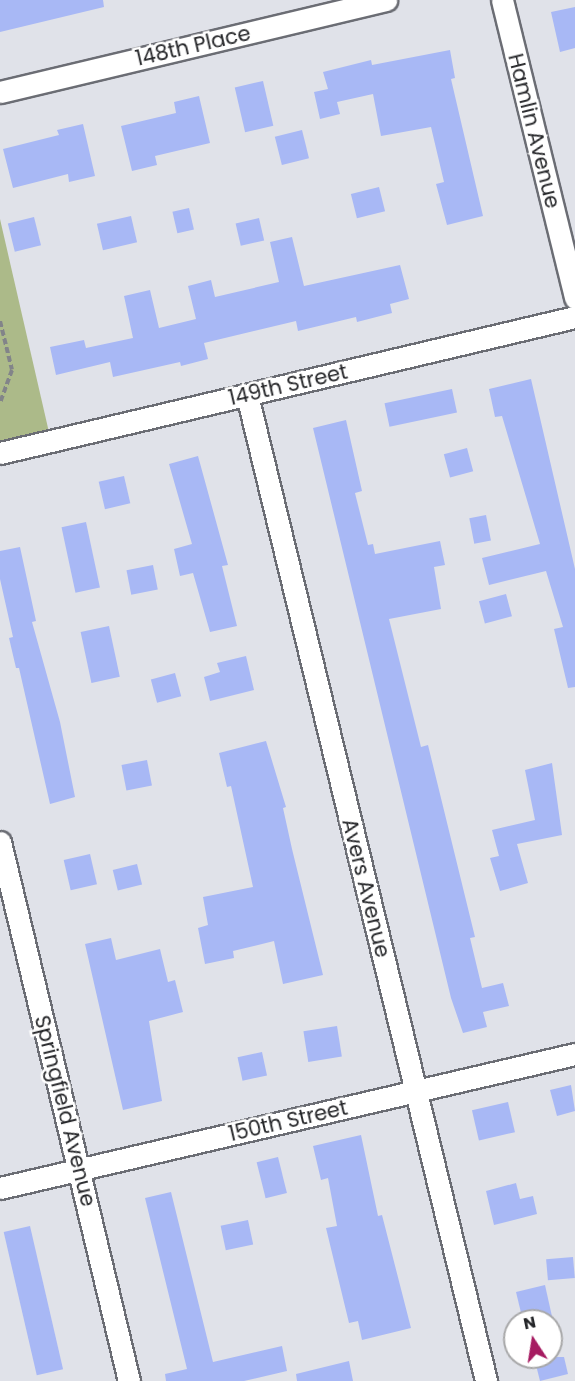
<!DOCTYPE html>
<style>
body{margin:0}
#map{position:relative;width:575px;height:1381px;overflow:hidden;background:#e0e2e9;font-family:Poppins,sans-serif}
div>[style]{position:absolute}
[style*='--x']{left:calc(var(--x)*1px);top:calc(var(--y)*1px);width:calc(var(--w)*1px);rotate:calc(var(--a)*1deg)}
.green>*{inset:0;background:#acba89}
.building>*{inset:0;background:#a8b8f5;transform-origin:0 0}
.path>*{height:4px;margin-top:-2px;transform-origin:0;background:repeating-linear-gradient(90deg,#828489 0 6px,transparent 0 9px)}
.roads{filter:drop-shadow(2px 0 #6b6d74) drop-shadow(-2px 0 #6b6d74) drop-shadow(0 2px #6b6d74) drop-shadow(0 -2px #6b6d74)}
.street>*{height:21px;margin:-10.5px;padding:0 10.5px;transform-origin:10.5px;border-radius:10.5px;background:#fff}
span{translate:-50% -50%;white-space:nowrap;text-align:center;line-height:1.15;-webkit-text-stroke:5px #fff;paint-order:stroke}
.street-label{font-size:21px;color:#252629}
.north{position:absolute;left:503px;top:1309px;width:60px;height:60px;box-sizing:border-box;background:#fff;border:2px solid #a8a8a9;border-radius:50%;rotate:348deg;font-size:16px;font-weight:700;line-height:24px;text-align:center;color:#252629}
.north::after{content:'';display:block;margin:auto;width:21px;height:27px;background:#a61b61;clip-path:polygon(50% 0,100% 100%,50% 72%,0 100%)}
</style>
<div id="map">
<div class="green">
<i style="clip-path:polygon(0 219px,51px 441px,0 453px)"></i>
</div>
<div class="building">
<i style="clip-path:polygon(0 0,103px 0,104px 7px,0 32px)"></i>
<i style="clip-path:polygon(575px 7px,575px 48px,560px 52px,551px 12px)"></i>
<i style="clip-path:polygon(450px 50px,455px 78px,451px 79px,483px 216px,447px 225px,436px 184px,444px 182px,431px 127px,381px 136px,373px 94px,337px 102px,340px 114px,320px 119px,314px 92px,328px 89px,323px 72px,371px 60px,372px 65px)"></i>
<i style="left:263px;top:81px;width:46px;height:29px;rotate:77deg"></i>
<i style="clip-path:polygon(199px 96px,210px 143px,155px 156px,157px 165px,132px 171px,121px 126px,176px 113px,174px 102px)"></i>
<i style="clip-path:polygon(83px 124px,95px 176px,69px 182px,68px 174px,13px 188px,3px 149px,59px 135px,57px 130px)"></i>
<i style="left:302px;top:130px;width:29px;height:28px;rotate:76deg"></i>
<i style="left:379px;top:187px;width:25px;height:29px;rotate:76deg"></i>
<i style="left:189px;top:208px;width:22px;height:17px;rotate:77deg"></i>
<i style="left:131px;top:216px;width:27px;height:35px;rotate:77deg"></i>
<i style="left:34px;top:217px;width:29px;height:27px;rotate:76deg"></i>
<i style="left:259px;top:218px;width:23px;height:24px;rotate:77deg"></i>
<i style="clip-path:polygon(292px 237px,304px 286px,400px 265px,409px 299px,390px 304px,392px 313px,357px 322px,356px 317px,298px 331px,296px 321px,204px 343px,208px 359px,181px 366px,180px 362px,113px 377px,110px 362px,56px 375px,50px 347px,84px 340px,86px 348px,133px 338px,124px 296px,150px 290px,159px 328px,196px 319px,188px 286px,211px 280px,215px 297px,279px 282px,270px 242px)"></i>
<i style="clip-path:polygon(531px 379px,575px 569px,575px 687px,568px 688px,554px 629px,563px 627px,546px 571px,489px 585px,482px 558px,540px 544px,502px 416px,495px 417px,489px 389px)"></i>
<i style="left:452px;top:389px;width:24px;height:69px;rotate:78deg"></i>
<i style="clip-path:polygon(346px 420px,362px 491px,355px 493px,368px 545px,373px 544px,375px 554px,440px 541px,445px 565px,434px 567px,441px 609px,389px 619px,421px 747px,428px 745px,475px 937px,470px 938px,482px 988px,503px 983px,509px 1006px,483px 1012px,487px 1027px,463px 1033px,451px 998px,313px 428px)"></i>
<i style="left:467px;top:448px;width:24px;height:24px;rotate:75deg"></i>
<i style="clip-path:polygon(198px 456px,228px 565px,222px 566px,237px 626px,210px 632px,193px 573px,180px 576px,174px 549px,192px 544px,169px 464px)"></i>
<i style="left:124px;top:476px;width:28px;height:26px;rotate:77deg"></i>
<i style="left:486px;top:515px;width:26px;height:17px;rotate:79deg"></i>
<i style="left:86px;top:522px;width:67px;height:25px;rotate:78deg"></i>
<i style="clip-path:polygon(20px 547px,36px 621px,32px 622px,60px 722px,75px 797px,50px 804px,19px 668px,16px 668px,9px 638px,13px 637px,0 579px,0 551px)"></i>
<i style="left:153px;top:565px;width:25px;height:27px;rotate:79deg"></i>
<i style="left:506px;top:594px;width:23px;height:28px;rotate:75deg"></i>
<i style="left:109px;top:626px;width:52px;height:29px;rotate:78deg"></i>
<i style="clip-path:polygon(246px 656px,254px 690px,210px 701px,204px 677px,220px 672px,217px 663px)"></i>
<i style="left:175px;top:673px;width:24px;height:25px;rotate:75deg"></i>
<i style="clip-path:polygon(266px 741px,286px 807px,283px 808px,292px 849px,323px 975px,283px 984px,274px 941px,233px 951px,234px 958px,205px 964px,198px 928px,208px 925px,203px 897px,253px 887px,231px 786px,227px 787px,219px 753px)"></i>
<i style="left:147px;top:760px;width:26px;height:26px;rotate:79deg"></i>
<i style="clip-path:polygon(552px 763px,562px 835px,517px 844px,528px 883px,500px 891px,490px 858px,499px 856px,492px 830px,535px 820px,525px 770px)"></i>
<i style="left:90px;top:854px;width:31px;height:27px;rotate:77deg"></i>
<i style="left:137px;top:864px;width:21px;height:25px;rotate:76deg"></i>
<i style="clip-path:polygon(111px 938px,116px 960px,160px 949px,168px 982px,175px 980px,183px 1012px,149px 1021px,162px 1101px,123px 1110px,85px 944px)"></i>
<i style="left:337px;top:1026px;width:31px;height:34px;rotate:81deg"></i>
<i style="left:262px;top:1052px;width:24px;height:25px;rotate:78deg"></i>
<i style="clip-path:polygon(571px 1085px,575px 1111px,557px 1116px,550px 1090px)"></i>
<i style="left:508px;top:1102px;width:31px;height:37px;rotate:77deg"></i>
<i style="clip-path:polygon(361px 1135px,378px 1216px,382px 1215px,411px 1328px,362px 1340px,358px 1321px,349px 1323px,326px 1228px,337px 1226px,328px 1178px,321px 1180px,313px 1146px)"></i>
<i style="left:278px;top:1157px;width:37px;height:22px;rotate:76deg"></i>
<i style="clip-path:polygon(516px 1183px,520px 1199px,533px 1196px,537px 1214px,494px 1225px,486px 1191px)"></i>
<i style="clip-path:polygon(171px 1192px,213px 1362px,282px 1346px,287px 1371px,244px 1381px,166px 1381px,165px 1374px,187px 1369px,145px 1198px)"></i>
<i style="left:248px;top:1220px;width:25px;height:28px;rotate:78deg"></i>
<i style="left:30px;top:1226px;width:147px;height:27px;rotate:77deg"></i>
<i style="left:573px;top:1257px;width:21px;height:27px;rotate:85deg"></i>
<i style="clip-path:polygon(545px 1285px,553px 1321px,523px 1321px,516px 1292px)"></i>
<i style="clip-path:polygon(534px 1357px,564px 1357px,568px 1374px,540px 1381px)"></i>
<i style="clip-path:polygon(349px 1361px,353px 1381px,297px 1381px,296px 1374px)"></i>
</div>
<div class="path">
<i style="--x:0;--y:321;--w:50;--a:76.2"></i>
<i style="--x:12;--y:370;--w:35;--a:110"></i>
</div>
<div class="roads">
<div class="street">
<i style="--x:502;--y:0;--w:307;--a:76.2"></i>
<i style="--x:0;--y:92;--w:397;--a:-13.4"></i>
<i style="--x:247;--y:395;--w:1015;--a:76.37"></i>
<i style="--x:0;--y:453;--w:591;--a:-13.31"></i>
<i style="--x:0;--y:842;--w:554;--a:76.54"></i>
<i style="--x:0;--y:1188;--w:590;--a:-13.12"></i>
</div>
</div>
<div class="street-label">
<span style="left:193px;top:46px;rotate:-13deg">148th Place</span>
<span style="left:534px;top:131px;rotate:76deg">Hamlin Avenue</span>
<span style="left:288px;top:385px;rotate:-13deg">149th Street</span>
<span style="left:366px;top:888px;rotate:76deg">Avers Avenue</span>
<span style="left:65px;top:1111px;rotate:76deg">Springfield Avenue</span>
<span style="left:288px;top:1121px;rotate:-13deg">150th Street</span>
</div>
<div class="north">N</div>
</div>
